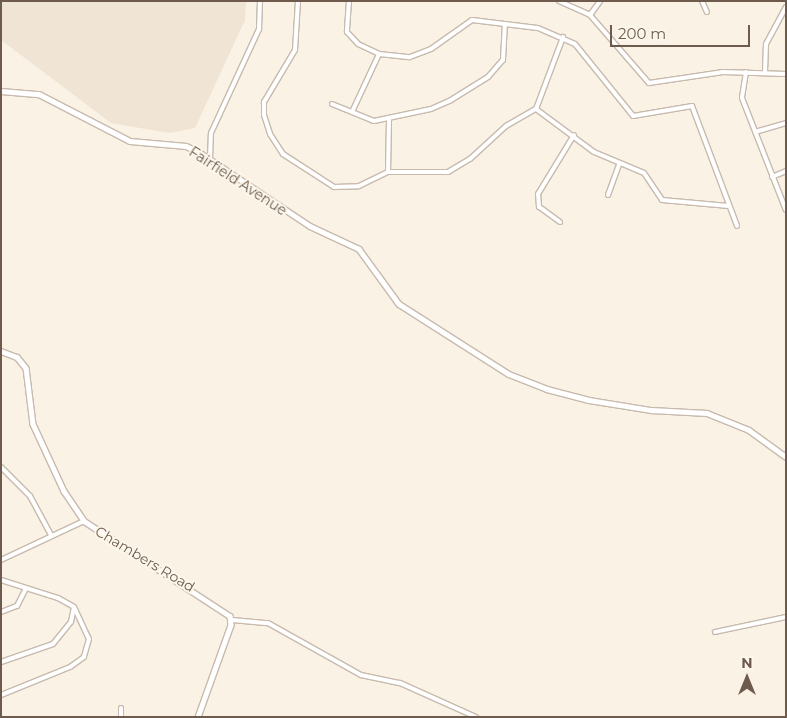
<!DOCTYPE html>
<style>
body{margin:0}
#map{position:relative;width:787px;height:718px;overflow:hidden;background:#f9f2e5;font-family:Montserrat,sans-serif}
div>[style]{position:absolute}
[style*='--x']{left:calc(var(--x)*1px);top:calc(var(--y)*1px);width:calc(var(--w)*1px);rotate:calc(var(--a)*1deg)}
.residential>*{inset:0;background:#f0e4d4}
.roads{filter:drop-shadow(1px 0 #c8baad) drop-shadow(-1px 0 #c8baad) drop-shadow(0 1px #c8baad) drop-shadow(0 -1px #c8baad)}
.minor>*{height:4px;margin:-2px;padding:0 2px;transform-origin:2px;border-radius:2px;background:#fff}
.tertiary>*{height:4.5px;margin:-2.25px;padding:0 2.25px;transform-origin:2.25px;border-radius:2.25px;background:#fff}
span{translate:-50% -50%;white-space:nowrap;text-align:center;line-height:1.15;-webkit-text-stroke:4px #fcf6eb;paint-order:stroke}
.street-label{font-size:14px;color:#6e5b4e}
.frame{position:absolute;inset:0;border:2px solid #6e5b4e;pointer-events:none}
.north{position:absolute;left:722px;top:653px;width:50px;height:50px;-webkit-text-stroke:4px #fcf6eb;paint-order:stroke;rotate:0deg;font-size:14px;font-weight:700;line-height:20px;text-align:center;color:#6e5b4e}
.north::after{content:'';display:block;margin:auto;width:18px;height:22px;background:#6e5b4e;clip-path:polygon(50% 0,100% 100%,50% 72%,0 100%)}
.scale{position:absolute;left:610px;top:25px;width:140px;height:22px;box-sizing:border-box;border:2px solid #6e5b4e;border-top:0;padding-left:6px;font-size:15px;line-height:18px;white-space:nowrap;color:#6e5b4e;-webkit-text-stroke:4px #fcf6eb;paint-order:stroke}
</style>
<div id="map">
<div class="residential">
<i style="clip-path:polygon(1px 1px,246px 1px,245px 20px,195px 128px,169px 133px,111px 123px,1px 40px)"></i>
</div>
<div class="roads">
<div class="minor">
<i style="--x:298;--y:1;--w:49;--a:93.5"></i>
<i style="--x:295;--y:50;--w:61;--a:120.8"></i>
<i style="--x:264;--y:102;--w:13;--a:90"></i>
<i style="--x:264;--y:115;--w:20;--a:72"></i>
<i style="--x:270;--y:134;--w:24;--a:57"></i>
<i style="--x:283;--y:154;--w:61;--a:32.9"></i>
<i style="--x:334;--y:187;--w:25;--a:-2"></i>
<i style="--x:359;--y:186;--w:32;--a:-26"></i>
<i style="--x:388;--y:172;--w:60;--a:0"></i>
<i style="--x:448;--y:172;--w:26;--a:-31"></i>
<i style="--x:470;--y:159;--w:49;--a:-42.5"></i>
<i style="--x:506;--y:126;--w:34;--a:-30"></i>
<i style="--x:349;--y:1;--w:31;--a:94"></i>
<i style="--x:347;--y:32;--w:16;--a:47"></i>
<i style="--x:358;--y:44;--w:23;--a:25"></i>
<i style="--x:379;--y:54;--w:31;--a:6"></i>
<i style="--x:410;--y:57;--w:22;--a:-21"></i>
<i style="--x:431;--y:49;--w:50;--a:-35.3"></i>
<i style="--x:472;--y:20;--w:66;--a:6.9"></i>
<i style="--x:538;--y:28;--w:40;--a:23.4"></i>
<i style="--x:575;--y:44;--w:92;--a:51.1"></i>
<i style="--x:633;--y:116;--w:60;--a:-9.6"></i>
<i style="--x:692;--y:106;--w:128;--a:69.4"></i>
<i style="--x:559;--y:1;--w:34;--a:24"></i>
<i style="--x:590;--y:15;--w:90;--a:49.1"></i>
<i style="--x:649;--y:83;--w:75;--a:-8.5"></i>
<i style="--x:723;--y:72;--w:63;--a:1.8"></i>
<i style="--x:702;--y:1;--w:12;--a:66"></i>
<i style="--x:590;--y:15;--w:17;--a:-54"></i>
<i style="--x:746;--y:72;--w:26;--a:99"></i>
<i style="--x:742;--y:98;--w:120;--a:68.6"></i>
<i style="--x:765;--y:72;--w:28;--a:-88"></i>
<i style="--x:766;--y:44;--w:42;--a:-61.6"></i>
<i style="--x:332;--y:104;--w:45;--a:22"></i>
<i style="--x:374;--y:121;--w:58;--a:-11.9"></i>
<i style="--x:431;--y:109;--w:22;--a:-24"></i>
<i style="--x:451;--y:100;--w:44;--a:-31.9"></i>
<i style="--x:488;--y:77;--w:23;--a:-49"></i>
<i style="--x:503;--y:60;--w:35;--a:-87"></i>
<i style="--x:536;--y:109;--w:72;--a:36.6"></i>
<i style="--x:594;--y:152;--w:54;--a:22.8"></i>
<i style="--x:644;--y:173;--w:32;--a:56"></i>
<i style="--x:662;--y:200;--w:67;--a:5.1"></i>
<i style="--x:536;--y:109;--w:77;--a:-69.4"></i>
<i style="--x:352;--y:112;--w:64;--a:-65"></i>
<i style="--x:755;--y:132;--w:32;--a:-16"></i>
<i style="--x:210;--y:159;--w:26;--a:-88"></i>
<i style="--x:211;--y:133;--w:115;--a:-65.2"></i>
<i style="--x:259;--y:29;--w:28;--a:-88"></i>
<i style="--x:388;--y:172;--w:52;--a:-88.9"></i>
<i style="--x:772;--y:177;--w:15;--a:-23"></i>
<i style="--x:608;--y:195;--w:32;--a:-70"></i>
<i style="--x:560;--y:222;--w:26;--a:-144"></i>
<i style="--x:539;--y:207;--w:13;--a:-94"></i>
<i style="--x:538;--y:194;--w:69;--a:-58.6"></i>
<i style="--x:1;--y:467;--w:41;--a:45"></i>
<i style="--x:30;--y:496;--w:44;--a:61.7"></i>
<i style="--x:1;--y:560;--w:92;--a:-25.2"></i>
<i style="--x:1;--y:580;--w:60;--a:17.5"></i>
<i style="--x:58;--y:598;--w:18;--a:29"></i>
<i style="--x:74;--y:607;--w:35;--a:65"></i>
<i style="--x:89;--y:639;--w:19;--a:106"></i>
<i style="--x:84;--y:657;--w:17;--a:144"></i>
<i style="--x:70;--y:667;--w:74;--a:157.9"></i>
<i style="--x:1;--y:612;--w:17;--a:-21"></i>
<i style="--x:17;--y:606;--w:20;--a:-63"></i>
<i style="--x:232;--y:620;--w:36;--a:5"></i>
<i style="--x:268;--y:623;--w:107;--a:29.2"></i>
<i style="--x:361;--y:675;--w:40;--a:12"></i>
<i style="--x:400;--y:683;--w:83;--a:24.1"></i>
<i style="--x:715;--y:632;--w:73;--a:-11.9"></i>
<i style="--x:1;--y:662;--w:55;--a:-19.1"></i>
<i style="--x:53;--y:644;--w:28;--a:-51"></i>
<i style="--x:71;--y:622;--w:15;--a:-79"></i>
<i style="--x:121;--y:717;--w:9;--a:-90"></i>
</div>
<div class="tertiary">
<i style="--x:1;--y:91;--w:38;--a:5"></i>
<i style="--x:39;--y:94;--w:102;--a:27.3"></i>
<i style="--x:130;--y:141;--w:56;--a:5.1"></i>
<i style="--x:186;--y:146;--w:14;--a:25"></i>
<i style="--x:199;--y:152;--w:133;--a:33.7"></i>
<i style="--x:310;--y:226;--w:54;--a:25.1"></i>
<i style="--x:359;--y:249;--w:68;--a:54"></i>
<i style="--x:399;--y:304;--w:130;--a:32.5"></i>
<i style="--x:509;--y:374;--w:41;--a:21.5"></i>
<i style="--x:547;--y:389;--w:43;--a:14.7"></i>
<i style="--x:589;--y:400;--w:63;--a:9.2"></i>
<i style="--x:651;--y:410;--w:56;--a:3.1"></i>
<i style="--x:707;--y:413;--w:45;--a:22"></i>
<i style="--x:749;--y:430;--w:46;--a:36.1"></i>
<i style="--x:1;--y:351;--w:17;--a:21"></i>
<i style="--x:17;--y:357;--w:14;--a:51"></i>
<i style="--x:26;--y:368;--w:56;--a:82.9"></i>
<i style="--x:33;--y:424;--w:74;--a:65.2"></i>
<i style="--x:64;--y:491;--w:36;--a:56"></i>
<i style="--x:84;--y:521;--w:174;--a:33.1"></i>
<i style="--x:230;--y:616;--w:9;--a:84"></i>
<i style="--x:231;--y:625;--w:98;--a:109.7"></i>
</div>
</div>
<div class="street-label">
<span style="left:238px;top:181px;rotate:33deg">Fairfield Avenue</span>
<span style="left:145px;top:559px;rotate:31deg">Chambers Road</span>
</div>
<div class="frame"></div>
<div class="north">N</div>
<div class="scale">200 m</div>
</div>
